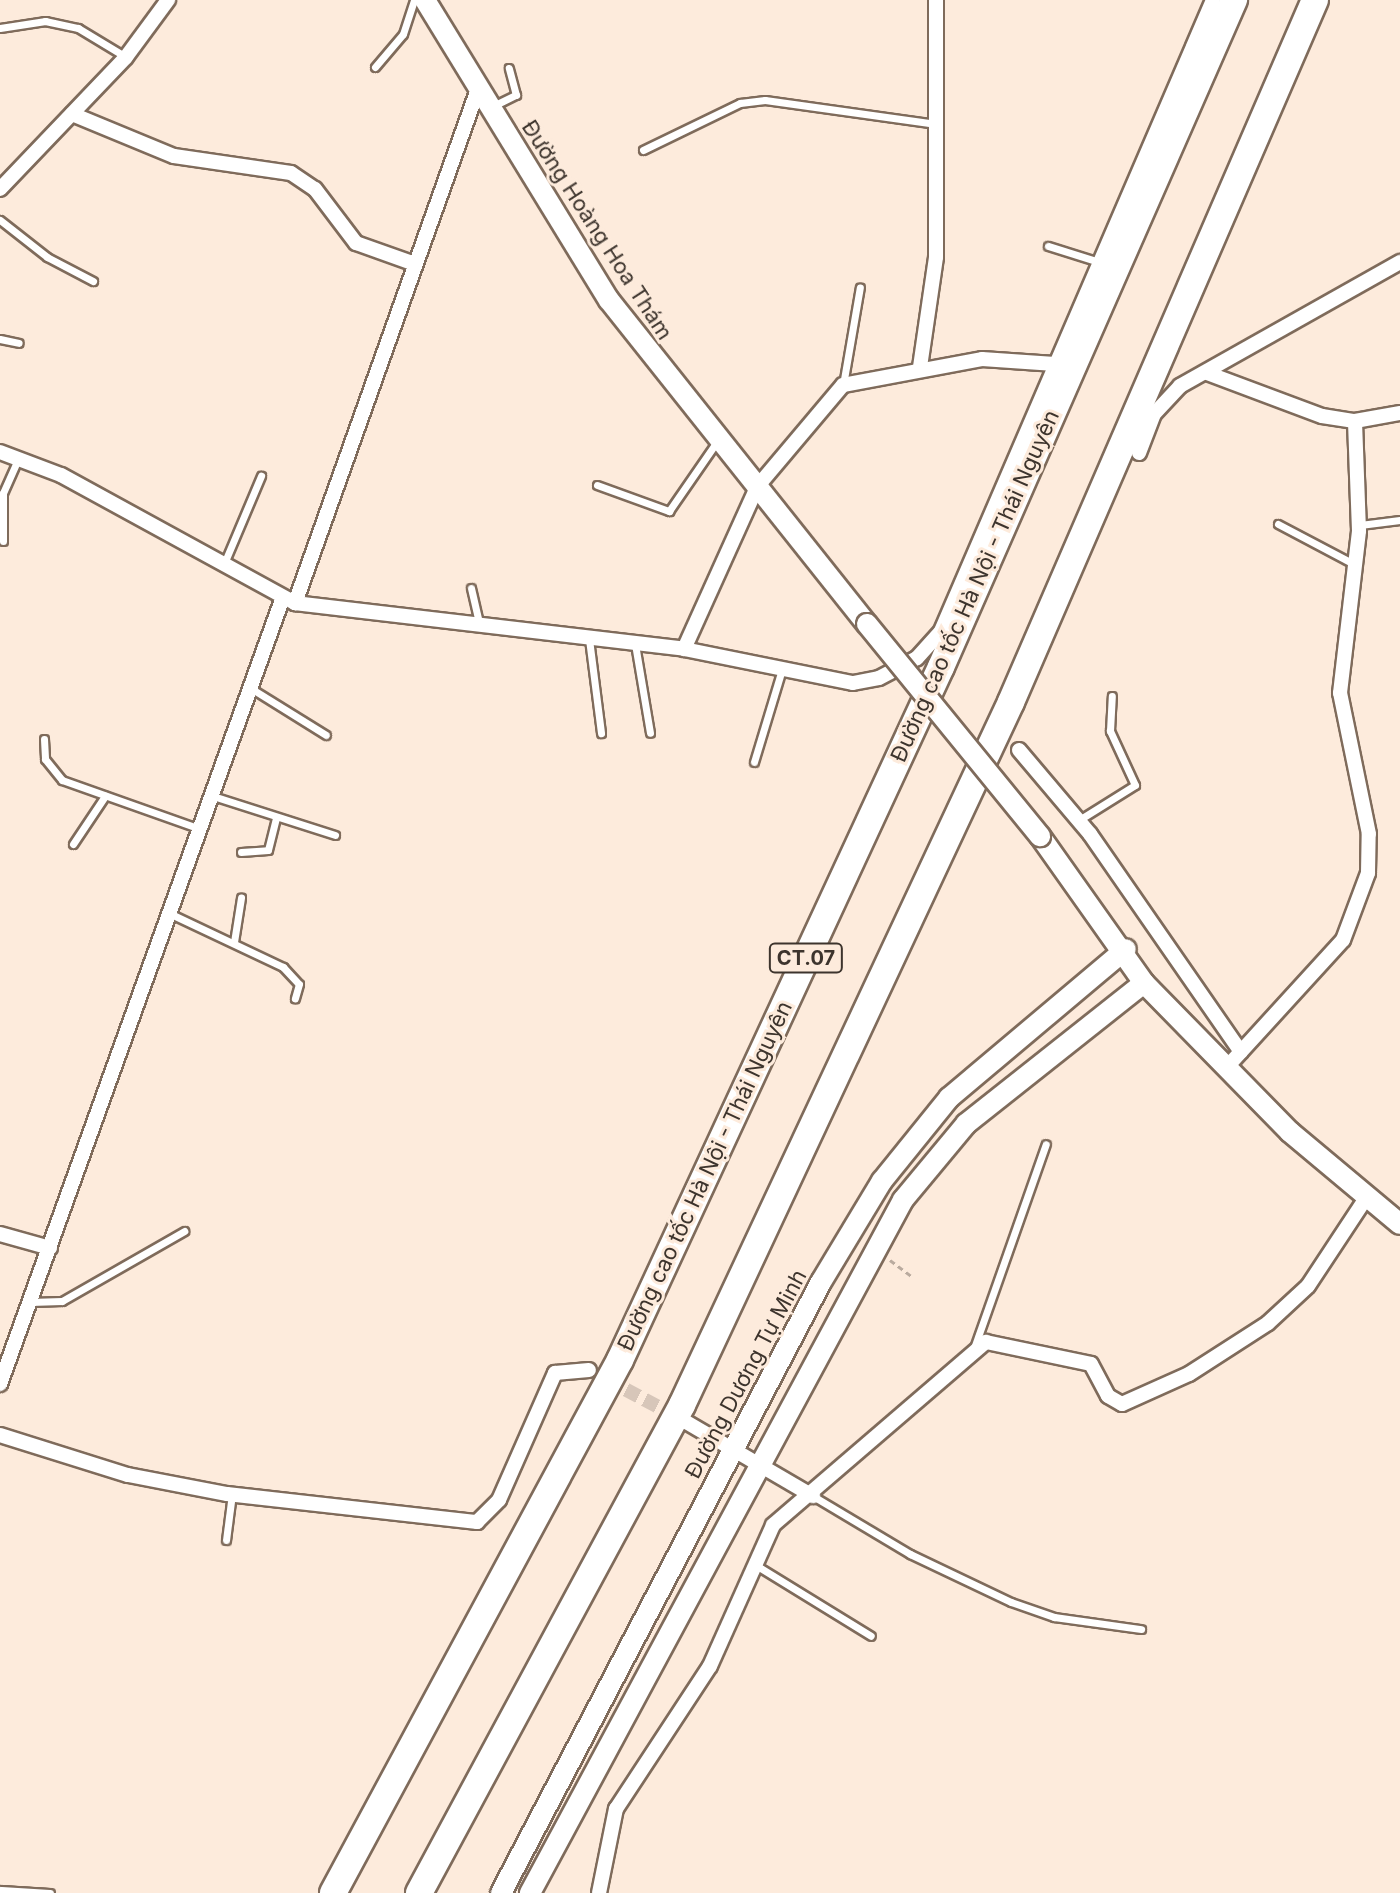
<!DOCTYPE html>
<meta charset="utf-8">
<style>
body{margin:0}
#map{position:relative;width:1400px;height:1893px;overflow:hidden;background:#fdebdc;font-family:Inter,sans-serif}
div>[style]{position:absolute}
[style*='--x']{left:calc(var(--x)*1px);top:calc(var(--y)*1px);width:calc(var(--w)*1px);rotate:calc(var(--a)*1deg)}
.street-tunnel>*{height:14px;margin-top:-7px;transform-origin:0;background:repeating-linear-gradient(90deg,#d7c6b9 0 14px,transparent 0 21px)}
.path>*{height:3px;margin-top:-1.5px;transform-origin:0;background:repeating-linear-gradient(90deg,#baab9f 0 6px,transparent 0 10px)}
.roads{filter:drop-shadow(2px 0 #7f6b5b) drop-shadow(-2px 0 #7f6b5b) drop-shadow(0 2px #7f6b5b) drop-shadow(0 -2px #7f6b5b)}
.lane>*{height:7px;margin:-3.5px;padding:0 3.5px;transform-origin:3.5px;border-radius:3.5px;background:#fff}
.street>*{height:14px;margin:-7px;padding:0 7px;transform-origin:7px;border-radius:7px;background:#fff}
.secondary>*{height:20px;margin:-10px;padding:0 10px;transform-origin:10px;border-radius:10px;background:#fff}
.highway>*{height:26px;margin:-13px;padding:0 13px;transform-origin:13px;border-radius:13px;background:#fff}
.bridges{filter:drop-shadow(2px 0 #7f6b5b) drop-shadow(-2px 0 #7f6b5b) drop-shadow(0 2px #7f6b5b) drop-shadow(0 -2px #7f6b5b)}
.secondary-bridge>*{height:20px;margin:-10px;padding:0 10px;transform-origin:10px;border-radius:10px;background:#fff}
span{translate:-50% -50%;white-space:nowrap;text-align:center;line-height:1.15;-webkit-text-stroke:6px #fdebdc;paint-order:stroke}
.shield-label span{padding:2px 6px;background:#fdebdc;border:2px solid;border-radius:6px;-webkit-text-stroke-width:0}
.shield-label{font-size:20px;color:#3d342d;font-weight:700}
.street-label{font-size:22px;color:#3d342d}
</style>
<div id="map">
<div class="street-tunnel">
<i style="--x:589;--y:1370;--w:104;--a:28"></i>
</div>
<div class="path">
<i style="--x:890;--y:1260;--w:26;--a:37"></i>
</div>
<div class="roads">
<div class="lane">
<i style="--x:0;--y:28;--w:46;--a:-8.8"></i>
<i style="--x:45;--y:21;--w:34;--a:12"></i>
<i style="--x:78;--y:28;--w:56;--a:31.1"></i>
<i style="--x:375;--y:67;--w:43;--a:-49.7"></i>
<i style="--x:403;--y:34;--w:36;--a:-72"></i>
<i style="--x:491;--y:107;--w:28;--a:-26"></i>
<i style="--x:516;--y:95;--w:28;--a:-105"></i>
<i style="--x:643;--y:150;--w:108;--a:-25.9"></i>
<i style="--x:740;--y:103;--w:25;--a:-7"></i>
<i style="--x:765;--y:100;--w:173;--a:8"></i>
<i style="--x:0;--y:220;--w:60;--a:38.2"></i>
<i style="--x:47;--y:257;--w:52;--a:27.6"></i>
<i style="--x:1048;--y:246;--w:53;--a:17.4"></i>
<i style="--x:0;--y:339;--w:19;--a:12"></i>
<i style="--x:843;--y:385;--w:99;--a:-80.2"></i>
<i style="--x:597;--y:485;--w:77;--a:19.9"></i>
<i style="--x:669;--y:511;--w:86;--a:-55.4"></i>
<i style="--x:1278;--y:524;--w:86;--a:27.8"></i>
<i style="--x:1360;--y:525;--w:40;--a:-7.1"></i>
<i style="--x:3;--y:541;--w:48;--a:-90"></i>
<i style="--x:3;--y:493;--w:37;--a:-66"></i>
<i style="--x:223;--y:566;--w:98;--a:-67.1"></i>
<i style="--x:471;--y:588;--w:35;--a:77"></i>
<i style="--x:589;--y:639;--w:95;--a:82.7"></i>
<i style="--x:635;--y:644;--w:90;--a:80.4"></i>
<i style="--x:252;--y:689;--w:87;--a:31.9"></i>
<i style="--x:44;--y:739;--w:20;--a:87"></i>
<i style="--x:45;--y:759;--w:27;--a:51"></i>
<i style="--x:62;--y:780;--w:146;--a:19.5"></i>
<i style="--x:754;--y:762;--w:97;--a:-73.2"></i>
<i style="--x:216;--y:797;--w:125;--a:17.7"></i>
<i style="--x:1079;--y:820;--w:66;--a:-32"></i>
<i style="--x:1135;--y:785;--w:60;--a:-114.8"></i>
<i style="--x:1110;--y:731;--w:35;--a:-87"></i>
<i style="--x:73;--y:844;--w:58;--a:-56.3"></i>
<i style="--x:241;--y:852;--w:27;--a:-4"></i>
<i style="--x:268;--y:850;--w:34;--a:-76"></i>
<i style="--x:173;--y:915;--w:122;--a:25.3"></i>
<i style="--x:283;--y:967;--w:23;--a:47"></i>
<i style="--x:299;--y:984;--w:15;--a:106"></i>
<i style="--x:234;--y:942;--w:45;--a:-81"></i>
<i style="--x:30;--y:1302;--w:32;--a:-2"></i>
<i style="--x:62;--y:1301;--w:141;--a:-29.8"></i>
<i style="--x:974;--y:1348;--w:216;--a:-70.6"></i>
<i style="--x:813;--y:1496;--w:113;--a:30.9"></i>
<i style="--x:910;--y:1554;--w:112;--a:25.4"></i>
<i style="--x:1011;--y:1602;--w:46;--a:19.2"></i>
<i style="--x:1054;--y:1617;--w:88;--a:7.9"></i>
<i style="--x:226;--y:1540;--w:46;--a:-82.6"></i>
<i style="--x:754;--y:1564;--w:137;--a:31.6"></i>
<i style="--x:0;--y:1890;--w:50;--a:3.4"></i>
</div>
<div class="street">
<i style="--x:72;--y:114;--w:110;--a:22.4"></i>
<i style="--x:174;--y:156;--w:118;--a:8.3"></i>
<i style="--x:291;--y:173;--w:29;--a:34"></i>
<i style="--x:315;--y:189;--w:68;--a:52.8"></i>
<i style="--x:356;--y:243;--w:63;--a:19.6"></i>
<i style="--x:0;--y:189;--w:182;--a:-46.3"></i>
<i style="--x:126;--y:57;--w:71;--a:-53.6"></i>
<i style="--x:920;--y:367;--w:111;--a:-81.7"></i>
<i style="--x:936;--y:257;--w:257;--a:-90"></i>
<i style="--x:1207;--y:373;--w:123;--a:20.5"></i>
<i style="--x:1322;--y:416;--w:33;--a:9"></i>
<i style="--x:1355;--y:421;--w:46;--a:-10.1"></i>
<i style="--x:0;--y:452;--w:65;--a:20.7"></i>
<i style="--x:61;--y:475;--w:267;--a:28.7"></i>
<i style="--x:295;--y:603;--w:392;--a:6.7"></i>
<i style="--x:684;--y:649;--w:172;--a:11.4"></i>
<i style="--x:853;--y:683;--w:26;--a:-11"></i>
<i style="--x:879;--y:678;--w:43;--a:-27.8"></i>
<i style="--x:917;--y:658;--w:36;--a:-48"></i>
<i style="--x:941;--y:631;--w:687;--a:-66.68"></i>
<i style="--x:1139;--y:453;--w:42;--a:-69"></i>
<i style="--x:1154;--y:414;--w:38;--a:-47"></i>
<i style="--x:1180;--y:386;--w:253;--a:-29.4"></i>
<i style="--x:295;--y:603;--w:546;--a:-70.4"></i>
<i style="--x:684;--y:649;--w:178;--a:-65.7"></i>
<i style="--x:757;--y:487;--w:133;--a:-49.9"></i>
<i style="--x:843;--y:385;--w:141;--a:-10.6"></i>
<i style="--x:982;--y:359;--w:73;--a:3.9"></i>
<i style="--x:1019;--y:750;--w:110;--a:49.8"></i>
<i style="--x:1090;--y:834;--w:265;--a:55.3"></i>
<i style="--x:1226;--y:1068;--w:173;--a:-47.6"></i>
<i style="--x:1343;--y:940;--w:72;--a:-69.5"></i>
<i style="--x:1368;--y:873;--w:39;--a:-89"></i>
<i style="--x:1369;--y:834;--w:144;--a:-101.6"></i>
<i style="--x:1340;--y:693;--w:163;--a:-83.3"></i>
<i style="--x:1359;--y:531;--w:110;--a:-92.1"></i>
<i style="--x:0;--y:1234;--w:52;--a:15.6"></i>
<i style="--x:0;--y:1384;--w:833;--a:-70.22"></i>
<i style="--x:681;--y:1419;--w:153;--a:30.3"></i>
<i style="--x:0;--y:1435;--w:134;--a:17.4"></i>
<i style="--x:128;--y:1475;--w:101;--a:10.9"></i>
<i style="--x:227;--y:1494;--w:252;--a:6.4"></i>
<i style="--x:477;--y:1522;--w:31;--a:-45"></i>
<i style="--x:499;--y:1500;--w:139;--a:-66.2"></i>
<i style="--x:555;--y:1373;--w:34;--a:-5"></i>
<i style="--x:599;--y:1893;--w:86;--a:-78.6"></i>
<i style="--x:616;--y:1809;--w:171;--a:-56.7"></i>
<i style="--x:710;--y:1666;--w:154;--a:-65.9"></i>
<i style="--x:773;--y:1525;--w:281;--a:-40.7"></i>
<i style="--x:986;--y:1342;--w:107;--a:11.8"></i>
<i style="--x:1091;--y:1364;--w:36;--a:62"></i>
<i style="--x:1108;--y:1396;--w:16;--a:30"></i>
<i style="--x:1122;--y:1404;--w:73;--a:-24.1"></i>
<i style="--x:1189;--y:1374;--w:94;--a:-32.8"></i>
<i style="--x:1268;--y:1323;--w:54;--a:-42.8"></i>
<i style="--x:1308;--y:1286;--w:105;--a:-56.6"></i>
</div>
<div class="secondary">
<i style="--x:425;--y:0;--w:352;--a:58.5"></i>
<i style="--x:609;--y:300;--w:414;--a:51.5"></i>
<i style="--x:1040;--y:836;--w:180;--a:54.7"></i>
<i style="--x:1144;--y:983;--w:209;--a:45.6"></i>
<i style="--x:1290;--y:1132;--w:143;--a:39.9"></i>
<i style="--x:501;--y:1893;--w:690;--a:-62.36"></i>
<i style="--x:821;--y:1282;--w:118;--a:-58.9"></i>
<i style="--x:882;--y:1181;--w:107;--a:-51.1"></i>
<i style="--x:949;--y:1098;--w:231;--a:-40.1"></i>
<i style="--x:530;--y:1893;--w:787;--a:-61.71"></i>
<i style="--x:903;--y:1200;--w:99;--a:-50.3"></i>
<i style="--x:966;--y:1124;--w:227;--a:-38.4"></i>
</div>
<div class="highway">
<i style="--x:333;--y:1893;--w:605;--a:-61.7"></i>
<i style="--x:620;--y:1360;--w:764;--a:-65.15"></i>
<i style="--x:941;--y:667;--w:729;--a:-66.29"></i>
<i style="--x:419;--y:1893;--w:554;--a:-61.68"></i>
<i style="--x:682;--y:1405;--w:776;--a:-64.92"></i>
<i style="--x:1011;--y:702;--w:765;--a:-66.59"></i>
</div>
</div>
<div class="bridges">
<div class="secondary-bridge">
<i style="--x:867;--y:624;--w:274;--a:50.8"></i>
</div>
</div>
<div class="shield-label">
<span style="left:806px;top:958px">CT.07</span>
</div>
<div class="street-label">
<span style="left:597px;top:230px;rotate:57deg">Đường Hoàng Hoa Thám</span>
<span style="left:975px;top:586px;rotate:-66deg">Đường cao tốc Hà Nội - Thái Nguyên</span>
<span style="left:705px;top:1176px;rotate:-65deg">Đường cao tốc Hà Nội - Thái Nguyên</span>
<span style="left:746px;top:1374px;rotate:-62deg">Đường Dương Tự Minh</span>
</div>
</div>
